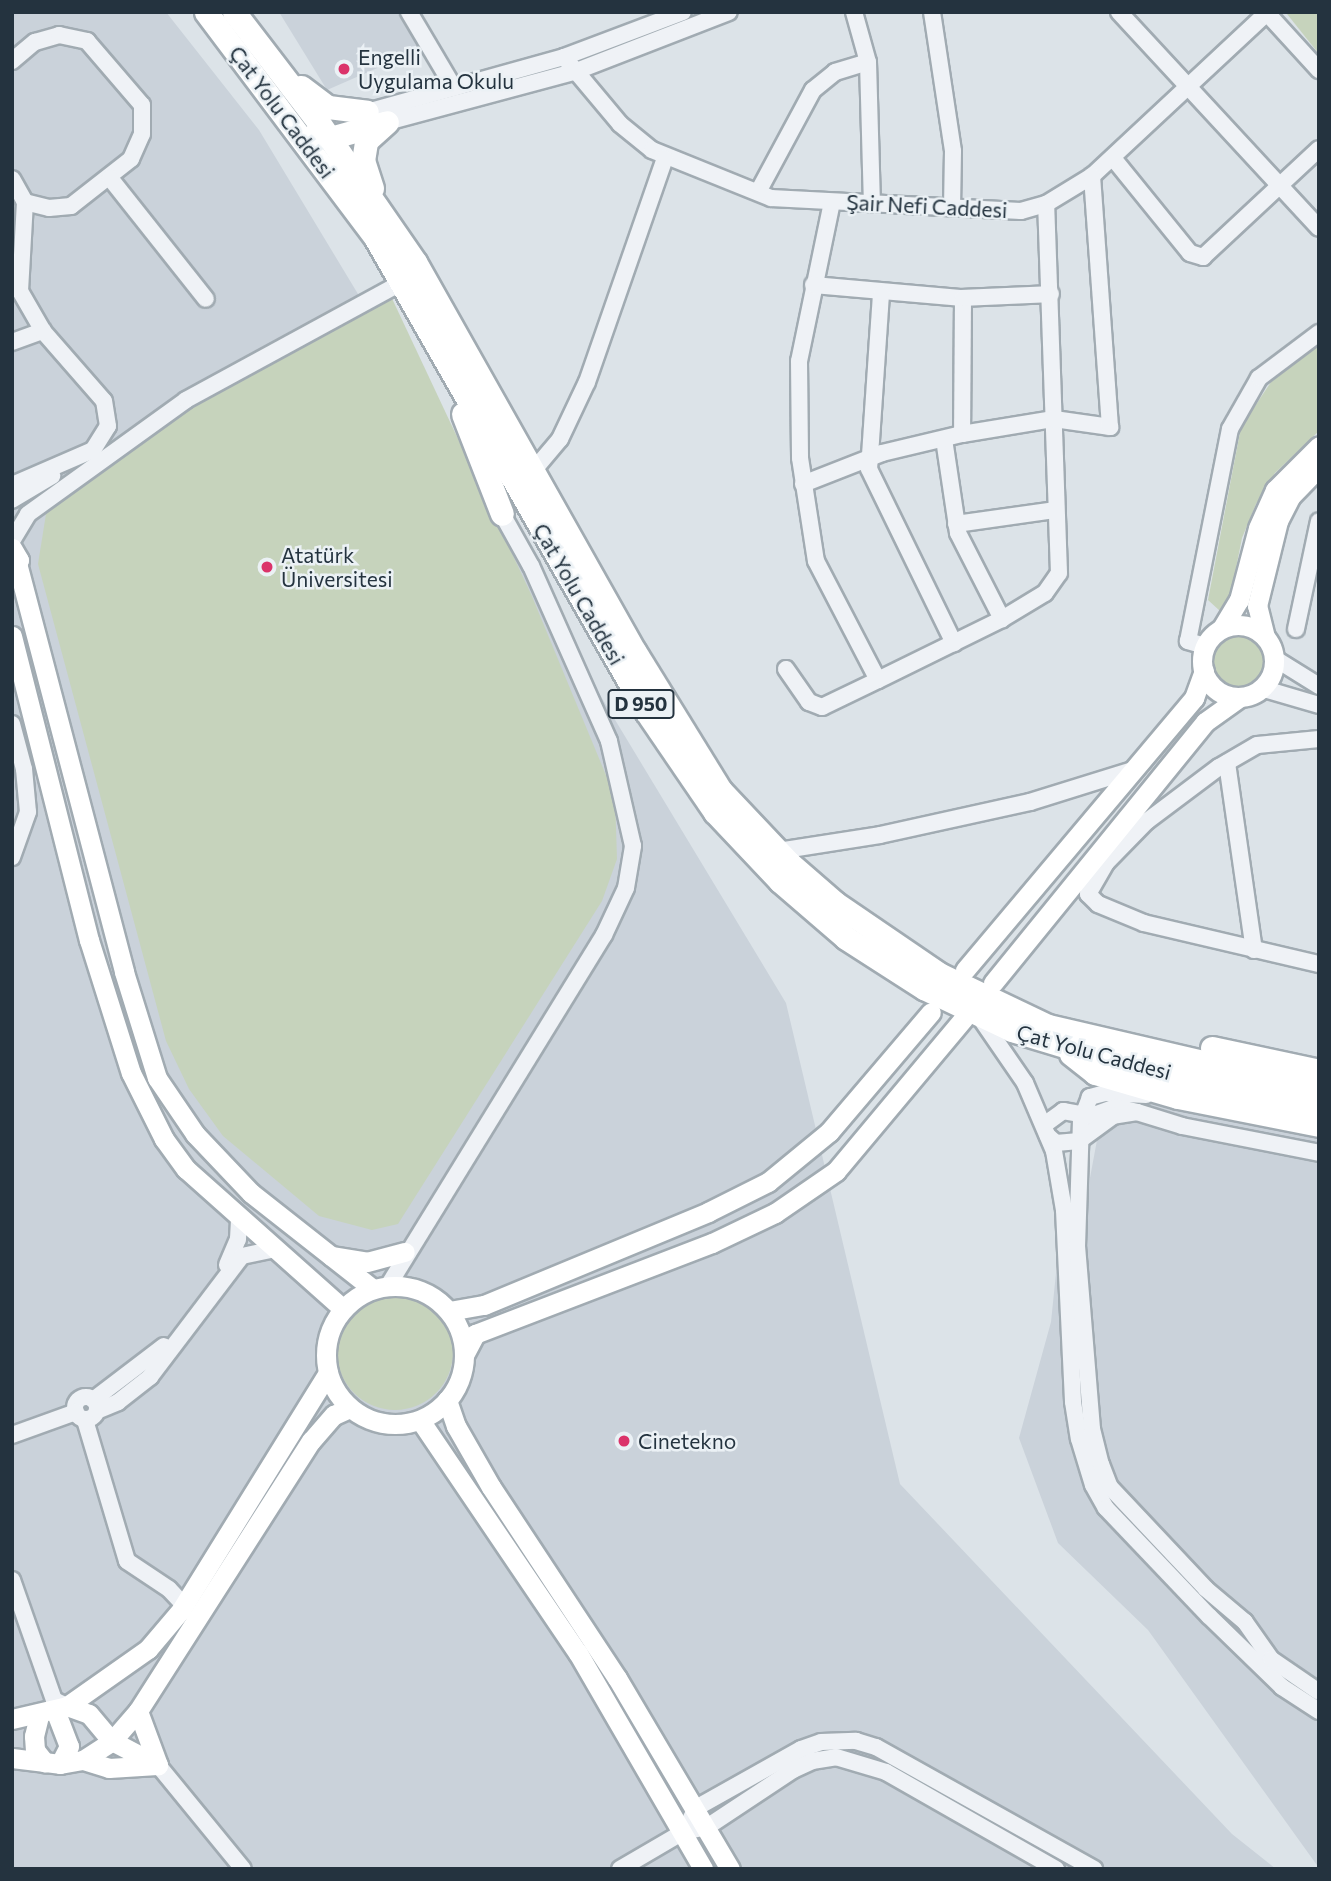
<!DOCTYPE html>
<meta charset="utf-8">
<style>
body{margin:0}
#map{position:relative;width:1331px;height:1881px;overflow:hidden;background:#dce3e8;font-family:Commissioner,sans-serif}
div>[style]{position:absolute}
[style*='--x']{left:calc(var(--x)*1px);top:calc(var(--y)*1px);width:calc(var(--w)*1px);rotate:calc(var(--a)*1deg)}
.built>*{inset:0;background:#cad2da}
.green>*{inset:0;background:#c6d3bc}
.round{border-radius:50%}
.roads{filter:drop-shadow(2px 0 #a1abb2) drop-shadow(-2px 0 #a1abb2) drop-shadow(0 2px #a1abb2) drop-shadow(0 -2px #a1abb2)}
.minor>*{height:16px;margin:-8px;padding:0 8px;transform-origin:8px;border-radius:8px;background:#eff2f6}
.minor>.ring{margin:-8px;padding:0;box-sizing:content-box;background:none;border:16px solid #eff2f6;border-radius:50%}
.major>*{height:19px;margin:-9.5px;padding:0 9.5px;transform-origin:9.5px;border-radius:9.5px;background:#fff}
.major>.ring{margin:-9.5px;padding:0;box-sizing:content-box;background:none;border:19px solid #fff;border-radius:50%}
.highway>*{height:23px;margin:-11.5px;padding:0 11.5px;transform-origin:11.5px;border-radius:11.5px;background:#fff}
.dots>*{width:19px;height:19px;translate:-50% -50%;box-sizing:border-box;border:4px solid #ebf1f5;border-radius:50%}
span{translate:-50% -50%;white-space:nowrap;text-align:center;line-height:1.15;-webkit-text-stroke:5px #ebf1f5;paint-order:stroke}
.shield-label span{padding:2px 5px;background:#ebf1f5;border:2px solid;border-radius:5px;-webkit-text-stroke-width:0}
.shield-label{font-size:19px;color:#24333f;font-weight:700}
.poi-label{font-size:21px;color:#24333f}
.left{translate:0 -50%;text-align:left}
.street-label{font-size:21px;color:#24333f}
.frame{position:absolute;inset:0;border:14px solid #24333f;pointer-events:none}
</style>
<div id="map">
<div class="built">
<i style="clip-path:polygon(12px 12px,166px 12px,259px 130px,786px 1003px,900px 1484px,1232px 1834px,1276px 1869px,12px 1869px)"></i>
<i style="clip-path:polygon(279px 12px,398px 12px,423px 48px,327px 90px)"></i>
<i style="clip-path:polygon(1149px 1093px,1319px 1140px,1319px 1868px,1148px 1630px,1058px 1543px,1019px 1438px,1051px 1322px,1056px 1273px,1087px 1194px,1097px 1140px)"></i>
</div>
<div class="green">
<i style="clip-path:polygon(1289px 12px,1319px 12px,1319px 54px,1287px 14px)"></i>
<i style="clip-path:polygon(388px 290px,531px 594px,615px 797px,617px 859px,602px 901px,398px 1224px,372px 1230px,319px 1216px,223px 1136px,189px 1089px,166px 1041px,38px 564px,46px 514px,62px 496px,230px 379px)"></i>
<i style="clip-path:polygon(1319px 344px,1319px 431px,1275px 473px,1256px 504px,1242px 538px,1230px 598px,1220px 611px,1208px 600px,1241px 427px,1271px 382px)"></i>
<i class="round" style="left:1206px;top:631px;width:60px;height:60px"></i>
<i class="round" style="left:337px;top:1294px;width:116px;height:116px"></i>
</div>
<div class="roads">
<div class="minor">
<i style="--x:409;--y:12;--w:88;--a:59.4"></i>
<i style="--x:854;--y:12;--w:52;--a:74.4"></i>
<i style="--x:868;--y:62;--w:142;--a:88.4"></i>
<i style="--x:932;--y:12;--w:141;--a:81.4"></i>
<i style="--x:953;--y:151;--w:56;--a:91"></i>
<i style="--x:1119;--y:12;--w:294;--a:47.2"></i>
<i style="--x:1266;--y:12;--w:79;--a:47.6"></i>
<i style="--x:564;--y:57;--w:87;--a:50.1"></i>
<i style="--x:620;--y:124;--w:41;--a:39.1"></i>
<i style="--x:652;--y:150;--w:128;--a:22"></i>
<i style="--x:771;--y:198;--w:250;--a:3"></i>
<i style="--x:1021;--y:211;--w:26;--a:-16"></i>
<i style="--x:1046;--y:204;--w:54;--a:-31.3"></i>
<i style="--x:1092;--y:176;--w:241;--a:-43"></i>
<i style="--x:12;--y:61;--w:30;--a:-40"></i>
<i style="--x:35;--y:42;--w:25;--a:-16"></i>
<i style="--x:59;--y:35;--w:29;--a:12"></i>
<i style="--x:87;--y:41;--w:84;--a:49.3"></i>
<i style="--x:142;--y:105;--w:29;--a:90"></i>
<i style="--x:142;--y:134;--w:27;--a:114"></i>
<i style="--x:131;--y:159;--w:76;--a:141.9"></i>
<i style="--x:71;--y:206;--w:22;--a:175"></i>
<i style="--x:49;--y:208;--w:25;--a:-166"></i>
<i style="--x:25;--y:202;--w:26;--a:-119"></i>
<i style="--x:367;--y:112;--w:205;--a:-15.6"></i>
<i style="--x:564;--y:57;--w:127;--a:-20.7"></i>
<i style="--x:387;--y:122;--w:194;--a:-15"></i>
<i style="--x:574;--y:72;--w:166;--a:-21.2"></i>
<i style="--x:1113;--y:158;--w:122;--a:51"></i>
<i style="--x:1190;--y:253;--w:14;--a:17"></i>
<i style="--x:1203;--y:257;--w:158;--a:-43"></i>
<i style="--x:110;--y:178;--w:154;--a:51.6"></i>
<i style="--x:758;--y:192;--w:116;--a:-61.7"></i>
<i style="--x:813;--y:90;--w:28;--a:-39"></i>
<i style="--x:835;--y:72;--w:34;--a:-17"></i>
<i style="--x:832;--y:202;--w:162;--a:101.7"></i>
<i style="--x:799;--y:361;--w:97;--a:89.4"></i>
<i style="--x:800;--y:458;--w:104;--a:81.2"></i>
<i style="--x:816;--y:561;--w:134;--a:62.5"></i>
<i style="--x:878;--y:680;--w:138;--a:-26.2"></i>
<i style="--x:1002;--y:619;--w:50;--a:-31.2"></i>
<i style="--x:1045;--y:593;--w:24;--a:-55"></i>
<i style="--x:1059;--y:573;--w:369;--a:-92"></i>
<i style="--x:813;--y:285;--w:151;--a:5"></i>
<i style="--x:963;--y:298;--w:136;--a:90.4"></i>
<i style="--x:881;--y:294;--w:175;--a:93.9"></i>
<i style="--x:869;--y:469;--w:194;--a:64"></i>
<i style="--x:963;--y:298;--w:88;--a:-2.6"></i>
<i style="--x:12;--y:342;--w:33;--a:-20"></i>
<i style="--x:944;--y:439;--w:95;--a:81.5"></i>
<i style="--x:958;--y:533;--w:97;--a:62.9"></i>
<i style="--x:533;--y:471;--w:42;--a:-49.8"></i>
<i style="--x:560;--y:439;--w:63;--a:-64.7"></i>
<i style="--x:587;--y:382;--w:237;--a:-70.8"></i>
<i style="--x:803;--y:484;--w:85;--a:-21.4"></i>
<i style="--x:882;--y:453;--w:82;--a:-13.4"></i>
<i style="--x:962;--y:434;--w:93;--a:-9.3"></i>
<i style="--x:1054;--y:419;--w:57;--a:8.1"></i>
<i style="--x:1110;--y:427;--w:252;--a:-94.1"></i>
<i style="--x:12;--y:485;--w:88;--a:-23.4"></i>
<i style="--x:93;--y:450;--w:28;--a:-58"></i>
<i style="--x:108;--y:426;--w:25;--a:-99"></i>
<i style="--x:104;--y:401;--w:93;--a:-131.1"></i>
<i style="--x:43;--y:331;--w:46;--a:-119.9"></i>
<i style="--x:20;--y:291;--w:89;--a:-86.8"></i>
<i style="--x:12;--y:500;--w:47;--a:-31"></i>
<i style="--x:956;--y:524;--w:101;--a:-8"></i>
<i style="--x:12;--y:541;--w:31;--a:-59"></i>
<i style="--x:28;--y:514;--w:195;--a:-35.8"></i>
<i style="--x:186;--y:400;--w:246;--a:-28.6"></i>
<i style="--x:1296;--y:629;--w:110;--a:-78"></i>
<i style="--x:1205;--y:646;--w:18;--a:-164"></i>
<i style="--x:1188;--y:641;--w:216;--a:-78.8"></i>
<i style="--x:1230;--y:429;--w:59;--a:-60.4"></i>
<i style="--x:1259;--y:378;--w:75;--a:-36.9"></i>
<i style="--x:1274;--y:658;--w:53;--a:31.9"></i>
<i style="--x:786;--y:669;--w:40;--a:55.1"></i>
<i style="--x:809;--y:702;--w:14;--a:21"></i>
<i style="--x:822;--y:707;--w:62;--a:-25.7"></i>
<i style="--x:1261;--y:688;--w:60;--a:16.3"></i>
<i style="--x:12;--y:724;--w:47;--a:75.1"></i>
<i style="--x:24;--y:769;--w:43;--a:84.7"></i>
<i style="--x:28;--y:812;--w:48;--a:109.6"></i>
<i style="--x:1319;--y:739;--w:62;--a:174.5"></i>
<i style="--x:1257;--y:745;--w:44;--a:149.9"></i>
<i style="--x:1219;--y:767;--w:90;--a:143.1"></i>
<i style="--x:1147;--y:821;--w:59;--a:134.3"></i>
<i style="--x:1106;--y:863;--w:36;--a:120"></i>
<i style="--x:1088;--y:894;--w:14;--a:45"></i>
<i style="--x:1098;--y:904;--w:50;--a:22.4"></i>
<i style="--x:1144;--y:923;--w:180;--a:13.2"></i>
<i style="--x:1227;--y:763;--w:189;--a:81.8"></i>
<i style="--x:778;--y:851;--w:103;--a:-8.9"></i>
<i style="--x:880;--y:835;--w:154;--a:-12.4"></i>
<i style="--x:1030;--y:802;--w:108;--a:-17.3"></i>
<i style="--x:979;--y:1016;--w:81;--a:55.5"></i>
<i style="--x:1025;--y:1083;--w:74;--a:66.9"></i>
<i style="--x:1054;--y:1151;--w:60;--a:80.4"></i>
<i style="--x:1064;--y:1210;--w:192;--a:87.3"></i>
<i style="--x:1073;--y:1402;--w:37;--a:81"></i>
<i style="--x:1079;--y:1439;--w:48;--a:73.1"></i>
<i style="--x:1093;--y:1485;--w:26;--a:61"></i>
<i style="--x:1106;--y:1508;--w:149;--a:46.4"></i>
<i style="--x:1209;--y:1616;--w:102;--a:44.2"></i>
<i style="--x:1282;--y:1687;--w:44;--a:33"></i>
<i style="--x:1146;--y:1095;--w:41;--a:-177.2"></i>
<i style="--x:1105;--y:1093;--w:16;--a:165"></i>
<i style="--x:1090;--y:1097;--w:25;--a:111"></i>
<i style="--x:1081;--y:1120;--w:126;--a:91.8"></i>
<i style="--x:1077;--y:1246;--w:184;--a:85.3"></i>
<i style="--x:1092;--y:1429;--w:36;--a:76"></i>
<i style="--x:1101;--y:1464;--w:25;--a:69"></i>
<i style="--x:1110;--y:1487;--w:140;--a:46.7"></i>
<i style="--x:1206;--y:1589;--w:51;--a:40.2"></i>
<i style="--x:1245;--y:1622;--w:45;--a:54.9"></i>
<i style="--x:1271;--y:1659;--w:58;--a:34.5"></i>
<i style="--x:1137;--y:1112;--w:47;--a:17.3"></i>
<i style="--x:1182;--y:1126;--w:140;--a:11.1"></i>
<i style="--x:1044;--y:1125;--w:24;--a:-36"></i>
<i style="--x:1063;--y:1111;--w:28;--a:10"></i>
<i style="--x:1091;--y:1116;--w:27;--a:-20"></i>
<i style="--x:1116;--y:1107;--w:22;--a:13"></i>
<i style="--x:1137;--y:1112;--w:24;--a:171"></i>
<i style="--x:1113;--y:1116;--w:42;--a:143.7"></i>
<i style="--x:1079;--y:1141;--w:23;--a:175"></i>
<i style="--x:1056;--y:1143;--w:11;--a:-139"></i>
<i style="--x:227;--y:1265;--w:28;--a:-67"></i>
<i style="--x:238;--y:1239;--w:22;--a:-87"></i>
<i style="--x:388;--y:1286;--w:412;--a:-58.4"></i>
<i style="--x:604;--y:935;--w:52;--a:-64.9"></i>
<i style="--x:626;--y:888;--w:43;--a:-80.5"></i>
<i style="--x:633;--y:846;--w:108;--a:-102.9"></i>
<i style="--x:609;--y:741;--w:192;--a:-114"></i>
<i style="--x:531;--y:566;--w:60;--a:-119.1"></i>
<i class="ring" style="left:75px;top:1397px;width:6px;height:6px"></i>
<i style="--x:93;--y:1400;--w:89;--a:-37.3"></i>
<i style="--x:97;--y:1411;--w:23;--a:-23"></i>
<i style="--x:118;--y:1402;--w:41;--a:-38"></i>
<i style="--x:150;--y:1377;--w:152;--a:-52.8"></i>
<i style="--x:242;--y:1256;--w:33;--a:-12"></i>
<i style="--x:85;--y:1420;--w:147;--a:73.4"></i>
<i style="--x:127;--y:1561;--w:50;--a:33.7"></i>
<i style="--x:169;--y:1589;--w:22;--a:47"></i>
<i style="--x:12;--y:1435;--w:68;--a:-19.8"></i>
<i style="--x:12;--y:1580;--w:127;--a:70.7"></i>
<i style="--x:54;--y:1700;--w:14;--a:25"></i>
<i style="--x:158;--y:1765;--w:134;--a:50.7"></i>
<i style="--x:691;--y:1818;--w:11;--a:-63"></i>
<i style="--x:696;--y:1808;--w:120;--a:-29.3"></i>
<i style="--x:801;--y:1749;--w:21;--a:-19"></i>
<i style="--x:821;--y:1742;--w:35;--a:-2"></i>
<i style="--x:856;--y:1741;--w:21;--a:17"></i>
<i style="--x:876;--y:1747;--w:250;--a:29.2"></i>
<i style="--x:620;--y:1869;--w:73;--a:-30.4"></i>
<i style="--x:683;--y:1832;--w:25;--a:-12"></i>
<i style="--x:707;--y:1827;--w:103;--a:-33.5"></i>
<i style="--x:793;--y:1770;--w:21;--a:-25"></i>
<i style="--x:812;--y:1761;--w:24;--a:-9"></i>
<i style="--x:836;--y:1757;--w:52;--a:16.7"></i>
<i style="--x:886;--y:1772;--w:196;--a:29.7"></i>
</div>
<div class="major">
<i style="--x:12;--y:548;--w:14;--a:60"></i>
<i style="--x:19;--y:560;--w:16;--a:117"></i>
<i style="--x:18;--y:567;--w:419;--a:75.3"></i>
<i style="--x:124;--y:972;--w:111;--a:72.7"></i>
<i style="--x:157;--y:1078;--w:68;--a:55.8"></i>
<i style="--x:195;--y:1134;--w:81;--a:46.5"></i>
<i style="--x:251;--y:1193;--w:155;--a:38.2"></i>
<i class="ring" style="left:1202px;top:625px;width:53px;height:53px"></i>
<i style="--x:1222;--y:628;--w:33;--a:-59"></i>
<i style="--x:1239;--y:600;--w:74;--a:-75.2"></i>
<i style="--x:1258;--y:528;--w:42;--a:-65.9"></i>
<i style="--x:1275;--y:490;--w:62;--a:-45"></i>
<i style="--x:12;--y:636;--w:314;--a:75.8"></i>
<i style="--x:89;--y:940;--w:139;--a:72.5"></i>
<i style="--x:131;--y:1073;--w:74;--a:63.4"></i>
<i style="--x:164;--y:1139;--w:37;--a:54"></i>
<i style="--x:186;--y:1169;--w:210;--a:41.7"></i>
<i style="--x:1265;--y:637;--w:32;--a:-104"></i>
<i style="--x:1257;--y:606;--w:88;--a:-76.1"></i>
<i style="--x:1278;--y:521;--w:27;--a:-63"></i>
<i style="--x:1290;--y:497;--w:42;--a:-46"></i>
<i style="--x:965;--y:970;--w:356;--a:-49.9"></i>
<i style="--x:1194;--y:698;--w:29;--a:-70"></i>
<i style="--x:993;--y:983;--w:336;--a:-50.9"></i>
<i style="--x:1205;--y:722;--w:43;--a:-35.5"></i>
<i style="--x:331;--y:1256;--w:36;--a:9"></i>
<i style="--x:367;--y:1262;--w:39;--a:-15"></i>
<i class="ring" style="left:326px;top:1286px;width:119px;height:119px"></i>
<i style="--x:449;--y:1311;--w:36;--a:-10"></i>
<i style="--x:484;--y:1305;--w:243;--a:-22.5"></i>
<i style="--x:708;--y:1212;--w:67;--a:-26.6"></i>
<i style="--x:768;--y:1182;--w:79;--a:-39.3"></i>
<i style="--x:829;--y:1132;--w:157;--a:-49.6"></i>
<i style="--x:464;--y:1355;--w:24;--a:-62"></i>
<i style="--x:475;--y:1334;--w:254;--a:-21"></i>
<i style="--x:712;--y:1243;--w:70;--a:-25.5"></i>
<i style="--x:775;--y:1213;--w:74;--a:-34.5"></i>
<i style="--x:836;--y:1171;--w:199;--a:-50.1"></i>
<i style="--x:447;--y:1400;--w:28;--a:71"></i>
<i style="--x:456;--y:1426;--w:70;--a:60.2"></i>
<i style="--x:491;--y:1487;--w:229;--a:56.6"></i>
<i style="--x:617;--y:1678;--w:222;--a:59.4"></i>
<i style="--x:420;--y:1420;--w:282;--a:55.9"></i>
<i style="--x:578;--y:1653;--w:250;--a:59.9"></i>
<i style="--x:67;--y:1706;--w:23;--a:20"></i>
<i style="--x:89;--y:1714;--w:35;--a:50"></i>
<i style="--x:112;--y:1741;--w:52;--a:27.6"></i>
<i style="--x:55;--y:1710;--w:39;--a:69"></i>
<i style="--x:69;--y:1746;--w:20;--a:117"></i>
<i style="--x:138;--y:1711;--w:58;--a:69.7"></i>
<i style="--x:39;--y:1716;--w:21;--a:104"></i>
<i style="--x:34;--y:1736;--w:14;--a:86"></i>
<i style="--x:35;--y:1750;--w:16;--a:52"></i>
<i style="--x:12;--y:1719;--w:57;--a:-13.3"></i>
<i style="--x:67;--y:1706;--w:99;--a:-35.1"></i>
<i style="--x:148;--y:1649;--w:51;--a:-49.8"></i>
<i style="--x:181;--y:1610;--w:279;--a:-58.2"></i>
<i style="--x:12;--y:1758;--w:48;--a:7.1"></i>
<i style="--x:60;--y:1764;--w:23;--a:-10"></i>
<i style="--x:83;--y:1760;--w:35;--a:-33"></i>
<i style="--x:112;--y:1741;--w:40;--a:-49"></i>
<i style="--x:138;--y:1711;--w:321;--a:-57.4"></i>
<i style="--x:311;--y:1441;--w:35;--a:-49"></i>
<i style="--x:334;--y:1415;--w:17;--a:-24"></i>
<i style="--x:83;--y:1760;--w:27;--a:17"></i>
<i style="--x:109;--y:1768;--w:48;--a:-3.6"></i>
</div>
<div class="highway">
<i style="--x:206;--y:12;--w:281;--a:53.1"></i>
<i style="--x:375;--y:237;--w:546;--a:60.24"></i>
<i style="--x:646;--y:711;--w:122;--a:55.7"></i>
<i style="--x:715;--y:812;--w:95;--a:46.7"></i>
<i style="--x:780;--y:881;--w:87;--a:40.8"></i>
<i style="--x:846;--y:938;--w:93;--a:32.7"></i>
<i style="--x:924;--y:988;--w:98;--a:25.5"></i>
<i style="--x:1012;--y:1030;--w:103;--a:16.9"></i>
<i style="--x:1111;--y:1060;--w:213;--a:12.2"></i>
<i style="--x:234;--y:12;--w:136;--a:52.5"></i>
<i style="--x:317;--y:120;--w:173;--a:55.4"></i>
<i style="--x:415;--y:262;--w:448;--a:60.6"></i>
<i style="--x:635;--y:652;--w:163;--a:58.3"></i>
<i style="--x:721;--y:791;--w:99;--a:46.6"></i>
<i style="--x:789;--y:863;--w:61;--a:41"></i>
<i style="--x:835;--y:903;--w:126;--a:34.3"></i>
<i style="--x:939;--y:974;--w:121;--a:25.5"></i>
<i style="--x:1048;--y:1026;--w:278;--a:13.1"></i>
<i style="--x:301;--y:87;--w:34;--a:37"></i>
<i style="--x:328;--y:107;--w:39;--a:7"></i>
<i style="--x:315;--y:134;--w:16;--a:15"></i>
<i style="--x:330;--y:138;--w:56;--a:-15.5"></i>
<i style="--x:372;--y:188;--w:28;--a:-108"></i>
<i style="--x:363;--y:161;--w:20;--a:-81"></i>
<i style="--x:366;--y:141;--w:28;--a:-42"></i>
<i style="--x:463;--y:414;--w:107;--a:68.7"></i>
<i style="--x:1212;--y:1048;--w:109;--a:12.1"></i>
<i style="--x:1071;--y:1054;--w:31;--a:38"></i>
<i style="--x:1095;--y:1073;--w:86;--a:16.1"></i>
<i style="--x:1178;--y:1097;--w:144;--a:11.2"></i>
</div>
</div>
<div class="dots">
<i style="left:344px;top:69px;background:#db336a"></i>
<i style="left:267px;top:567px;background:#db336a"></i>
<i style="left:624px;top:1441px;background:#db336a"></i>
</div>
<div class="shield-label">
<span style="left:641px;top:704px">D 950</span>
</div>
<div class="poi-label">
<span class="left" style="left:358px;top:69px">Engelli<br>Uygulama Okulu</span>
<span class="left" style="left:281px;top:567px">Atatürk<br>Üniversitesi</span>
<span class="left" style="left:638px;top:1441px">Cinetekno</span>
</div>
<div class="street-label">
<span style="left:282px;top:112px;rotate:53deg">Çat Yolu Caddesi</span>
<span style="left:927px;top:206px;rotate:3deg">Şair Nefi Caddesi</span>
<span style="left:579px;top:594px;rotate:60deg">Çat Yolu Caddesi</span>
<span style="left:1094px;top:1052px;rotate:15deg">Çat Yolu Caddesi</span>
</div>
<div class="frame"></div>
</div>
